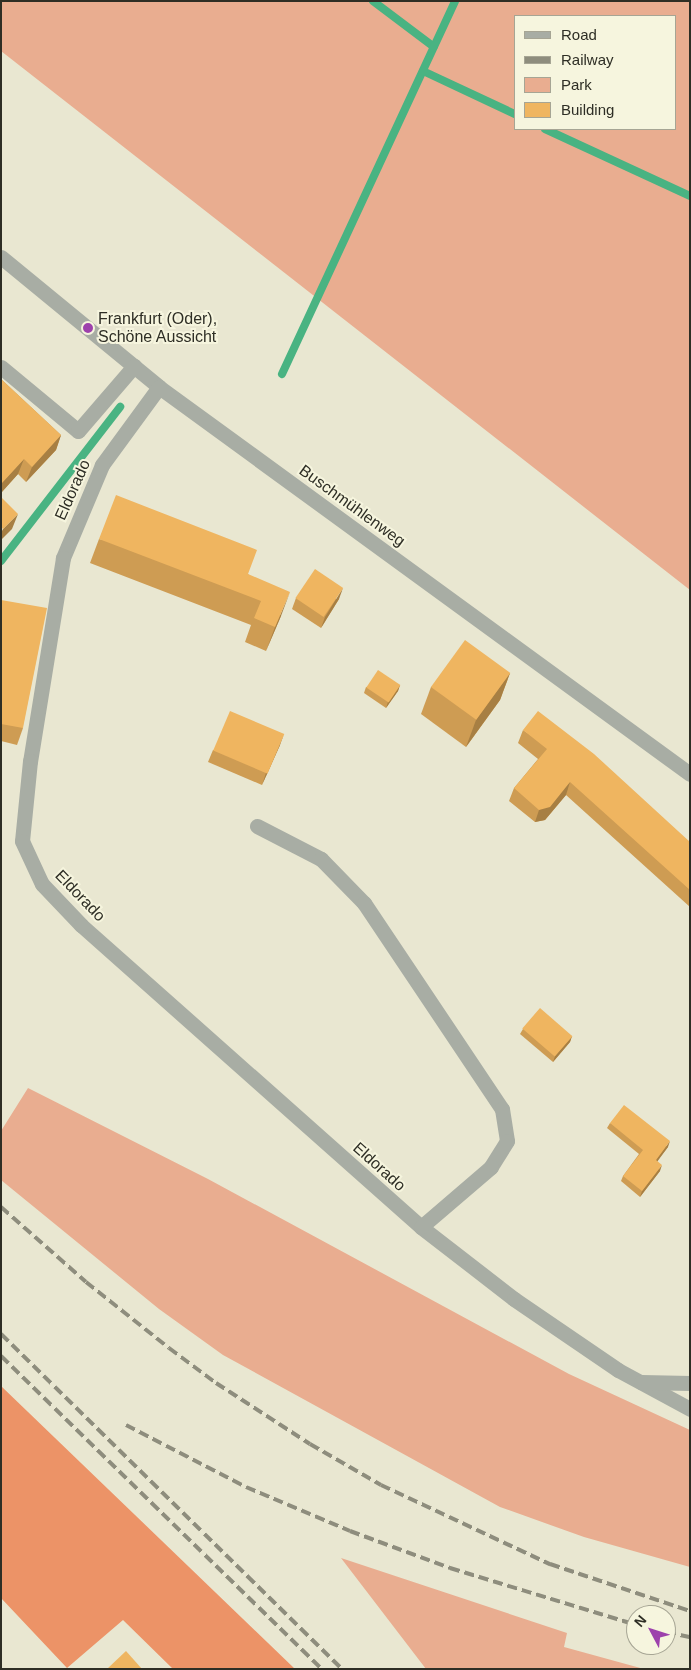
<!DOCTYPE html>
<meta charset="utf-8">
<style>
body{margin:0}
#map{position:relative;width:691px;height:1670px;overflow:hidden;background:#e9e7d1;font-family:Helvetica,sans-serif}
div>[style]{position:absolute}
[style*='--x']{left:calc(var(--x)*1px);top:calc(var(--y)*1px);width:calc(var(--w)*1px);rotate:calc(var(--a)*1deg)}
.green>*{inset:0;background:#e9ad90}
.forest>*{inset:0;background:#ec9367}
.stream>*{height:8px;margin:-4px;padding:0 4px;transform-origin:4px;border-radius:4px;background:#49b382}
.minor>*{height:15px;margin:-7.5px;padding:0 7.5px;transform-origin:7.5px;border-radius:7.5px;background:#a8ada4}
.rail>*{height:4px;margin-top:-2px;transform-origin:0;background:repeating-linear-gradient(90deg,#8e8d7d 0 10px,transparent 0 15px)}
.wall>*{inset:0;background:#ce9c53}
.shaded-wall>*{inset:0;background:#a77f43}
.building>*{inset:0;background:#efb560;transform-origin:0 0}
.dots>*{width:14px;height:14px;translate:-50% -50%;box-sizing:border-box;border:2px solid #f6f5de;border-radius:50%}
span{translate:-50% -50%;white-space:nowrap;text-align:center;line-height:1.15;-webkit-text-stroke:4px #f6f5de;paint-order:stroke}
.poi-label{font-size:16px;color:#2e2e25}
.left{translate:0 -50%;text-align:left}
.street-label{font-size:16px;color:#2e2e25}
.frame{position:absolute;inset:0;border:2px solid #2e2e25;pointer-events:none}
.legend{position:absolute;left:514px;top:15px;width:162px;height:115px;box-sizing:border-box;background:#f6f5de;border:1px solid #a6a594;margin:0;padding:6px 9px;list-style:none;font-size:15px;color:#2e2e25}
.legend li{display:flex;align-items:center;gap:10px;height:25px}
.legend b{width:25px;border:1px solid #a6a594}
.north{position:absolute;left:626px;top:1605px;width:50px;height:50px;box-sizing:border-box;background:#f6f5de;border:1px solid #a6a594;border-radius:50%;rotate:310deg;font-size:14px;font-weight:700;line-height:20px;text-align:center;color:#2e2e25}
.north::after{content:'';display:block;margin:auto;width:18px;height:22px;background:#9d41ac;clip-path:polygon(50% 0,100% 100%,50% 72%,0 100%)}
</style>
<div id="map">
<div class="green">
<i style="clip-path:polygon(evenodd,1px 1px,690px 1px,690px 590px,1px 51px,1px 1px,515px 16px,675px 16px,675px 129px,515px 129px,515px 16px)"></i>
<i style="clip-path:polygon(28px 1088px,208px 1179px,569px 1374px,690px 1430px,690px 1567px,584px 1537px,500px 1507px,223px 1355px,159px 1309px,1px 1180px,1px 1131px)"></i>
<i style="clip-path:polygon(341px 1558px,567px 1633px,564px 1647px,644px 1669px,426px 1669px)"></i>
</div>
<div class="forest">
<i style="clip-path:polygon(1px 1386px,295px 1669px,173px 1669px,123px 1620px,67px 1668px,1px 1598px)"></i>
</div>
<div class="stream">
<i style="--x:373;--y:1;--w:76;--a:37"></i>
<i style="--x:423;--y:71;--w:102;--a:25.1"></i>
<i style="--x:545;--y:129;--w:160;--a:24.8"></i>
<i style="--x:282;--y:374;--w:411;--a:-65.1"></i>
<i style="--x:1;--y:561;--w:195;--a:-52.3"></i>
</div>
<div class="minor">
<i style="--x:1;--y:257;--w:205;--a:39.4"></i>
<i style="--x:159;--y:387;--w:657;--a:36.09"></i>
<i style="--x:1;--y:367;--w:100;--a:39.7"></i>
<i style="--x:78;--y:431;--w:86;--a:-49.3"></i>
<i style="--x:159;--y:387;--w:97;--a:126.2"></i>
<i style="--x:102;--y:465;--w:101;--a:112.8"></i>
<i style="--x:63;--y:558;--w:206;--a:99.2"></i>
<i style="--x:30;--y:761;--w:80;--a:95.7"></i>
<i style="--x:22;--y:841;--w:47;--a:65.1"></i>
<i style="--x:42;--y:884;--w:57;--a:46.4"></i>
<i style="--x:81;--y:925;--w:455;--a:41.6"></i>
<i style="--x:421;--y:1227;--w:118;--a:37.7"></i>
<i style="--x:514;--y:1299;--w:126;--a:34.3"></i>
<i style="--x:618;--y:1370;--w:82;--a:28.4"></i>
<i style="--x:257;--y:826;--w:72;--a:27.3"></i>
<i style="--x:321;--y:859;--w:62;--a:45.7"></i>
<i style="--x:364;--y:903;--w:248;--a:56.2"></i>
<i style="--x:502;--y:1109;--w:32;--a:81"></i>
<i style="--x:507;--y:1141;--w:31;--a:122"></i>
<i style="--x:491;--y:1167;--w:92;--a:139.4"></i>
<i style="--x:641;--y:1382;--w:49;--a:1.2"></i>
</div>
<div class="rail">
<i style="--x:1;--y:1207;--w:113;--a:41.4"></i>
<i style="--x:86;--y:1282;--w:106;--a:38.5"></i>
<i style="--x:169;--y:1348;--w:59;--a:36.7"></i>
<i style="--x:216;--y:1383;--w:112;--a:33"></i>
<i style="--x:310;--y:1444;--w:82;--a:30"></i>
<i style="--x:381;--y:1485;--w:187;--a:25.1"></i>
<i style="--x:550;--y:1564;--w:148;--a:18.6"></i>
<i style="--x:1;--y:1334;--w:478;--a:44.5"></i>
<i style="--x:1;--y:1356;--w:448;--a:44.3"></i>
<i style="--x:126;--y:1425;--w:135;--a:27.3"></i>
<i style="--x:246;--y:1487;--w:113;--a:22.9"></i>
<i style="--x:350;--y:1531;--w:107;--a:20.3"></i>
<i style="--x:450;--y:1568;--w:195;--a:17"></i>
<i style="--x:666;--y:1632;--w:25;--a:12"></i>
</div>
<div class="wall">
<i style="clip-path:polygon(1px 379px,61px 435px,56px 450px,26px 482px,18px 474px,1px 493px)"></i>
<i style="clip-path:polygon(99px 539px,248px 574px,281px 616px,266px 651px,245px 642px,251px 625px,90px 563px)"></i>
<i style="clip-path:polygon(296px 598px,339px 599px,321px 628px,292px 609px)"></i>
<i style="clip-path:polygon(1px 600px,23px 728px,17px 745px,1px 741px)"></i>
<i style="clip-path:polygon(510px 673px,500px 700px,466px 747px,421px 714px,431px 687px)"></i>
<i style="clip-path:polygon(400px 685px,398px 691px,386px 708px,364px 693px,366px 687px)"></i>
<i style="clip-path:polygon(523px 730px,690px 842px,690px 907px,566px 795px,545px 820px,535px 822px,509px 801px,514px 788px,538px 759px,518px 743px)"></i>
<i style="clip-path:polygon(280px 745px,262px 785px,208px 762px,213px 750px)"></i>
<i style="clip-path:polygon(523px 1029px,572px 1036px,570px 1042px,553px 1062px,520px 1034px)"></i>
<i style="clip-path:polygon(610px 1123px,668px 1147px,657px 1161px,660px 1171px,640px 1197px,621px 1181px,623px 1176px,639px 1154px,607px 1128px)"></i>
</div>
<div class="shaded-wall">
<i style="clip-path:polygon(61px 435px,56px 450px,26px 482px,32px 467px)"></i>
<i style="clip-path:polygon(24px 459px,18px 474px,1px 493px,1px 484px)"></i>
<i style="clip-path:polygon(18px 514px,12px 529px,1px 540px,1px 533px,3px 529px)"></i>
<i style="clip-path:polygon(343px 588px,339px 599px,321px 628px,325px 617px)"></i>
<i style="clip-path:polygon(290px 592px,281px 616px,266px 651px,275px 627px)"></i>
<i style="clip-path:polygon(510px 673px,500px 700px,466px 747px,476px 720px)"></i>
<i style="clip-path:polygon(400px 685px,398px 691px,386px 708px,388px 702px)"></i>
<i style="clip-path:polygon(284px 734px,280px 745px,262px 785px,266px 773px)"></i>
<i style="clip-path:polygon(570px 782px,566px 795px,545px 820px,535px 822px,539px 810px)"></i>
<i style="clip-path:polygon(572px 1036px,570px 1042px,553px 1062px,555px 1056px)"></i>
<i style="clip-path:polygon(670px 1141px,668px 1147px,654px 1166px,656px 1160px)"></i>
<i style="clip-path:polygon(662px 1165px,660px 1171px,640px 1197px,642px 1191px)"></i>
</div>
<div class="building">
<i style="clip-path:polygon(1px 379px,61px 435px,32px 467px,24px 459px,1px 484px)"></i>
<i style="clip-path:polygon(116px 495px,257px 550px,248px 574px,290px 592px,275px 627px,254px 618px,261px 601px,99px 539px)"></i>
<i style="clip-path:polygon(1px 497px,18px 514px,3px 529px,1px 527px)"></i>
<i style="left:315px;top:569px;width:34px;height:35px;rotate:34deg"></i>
<i style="clip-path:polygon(1px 600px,47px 608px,23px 728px,1px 724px)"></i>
<i style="left:465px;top:640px;width:56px;height:58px;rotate:36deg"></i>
<i style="left:378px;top:670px;width:27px;height:21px;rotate:34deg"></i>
<i style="left:230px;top:711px;width:59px;height:43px;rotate:23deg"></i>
<i style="clip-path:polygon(538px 711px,594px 754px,690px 842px,690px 890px,570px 782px,550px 807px,539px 810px,514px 788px,547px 749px,523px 730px)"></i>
<i style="left:540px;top:1008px;width:43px;height:27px;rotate:41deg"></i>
<i style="clip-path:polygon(624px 1105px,670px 1141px,656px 1160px,662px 1165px,642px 1191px,623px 1176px,643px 1150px,610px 1123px)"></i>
<i style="clip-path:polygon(126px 1651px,142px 1669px,107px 1669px)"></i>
</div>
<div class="dots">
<i style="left:88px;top:328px;background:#9d41ac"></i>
</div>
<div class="poi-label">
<span class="left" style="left:98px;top:328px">Frankfurt (Oder),<br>Schöne Aussicht</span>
</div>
<div class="street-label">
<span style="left:73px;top:490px;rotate:-66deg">Eldorado</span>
<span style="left:352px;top:506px;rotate:36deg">Buschmühlenweg</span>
<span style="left:80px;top:896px;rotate:46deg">Eldorado</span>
<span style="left:379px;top:1167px;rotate:42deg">Eldorado</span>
</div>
<div class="frame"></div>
<ul class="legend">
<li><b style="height:6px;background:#a8ada4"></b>Road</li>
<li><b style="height:6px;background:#8e8d7d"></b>Railway</li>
<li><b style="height:14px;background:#e9ad90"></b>Park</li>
<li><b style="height:14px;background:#efb560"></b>Building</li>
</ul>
<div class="north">N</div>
</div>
